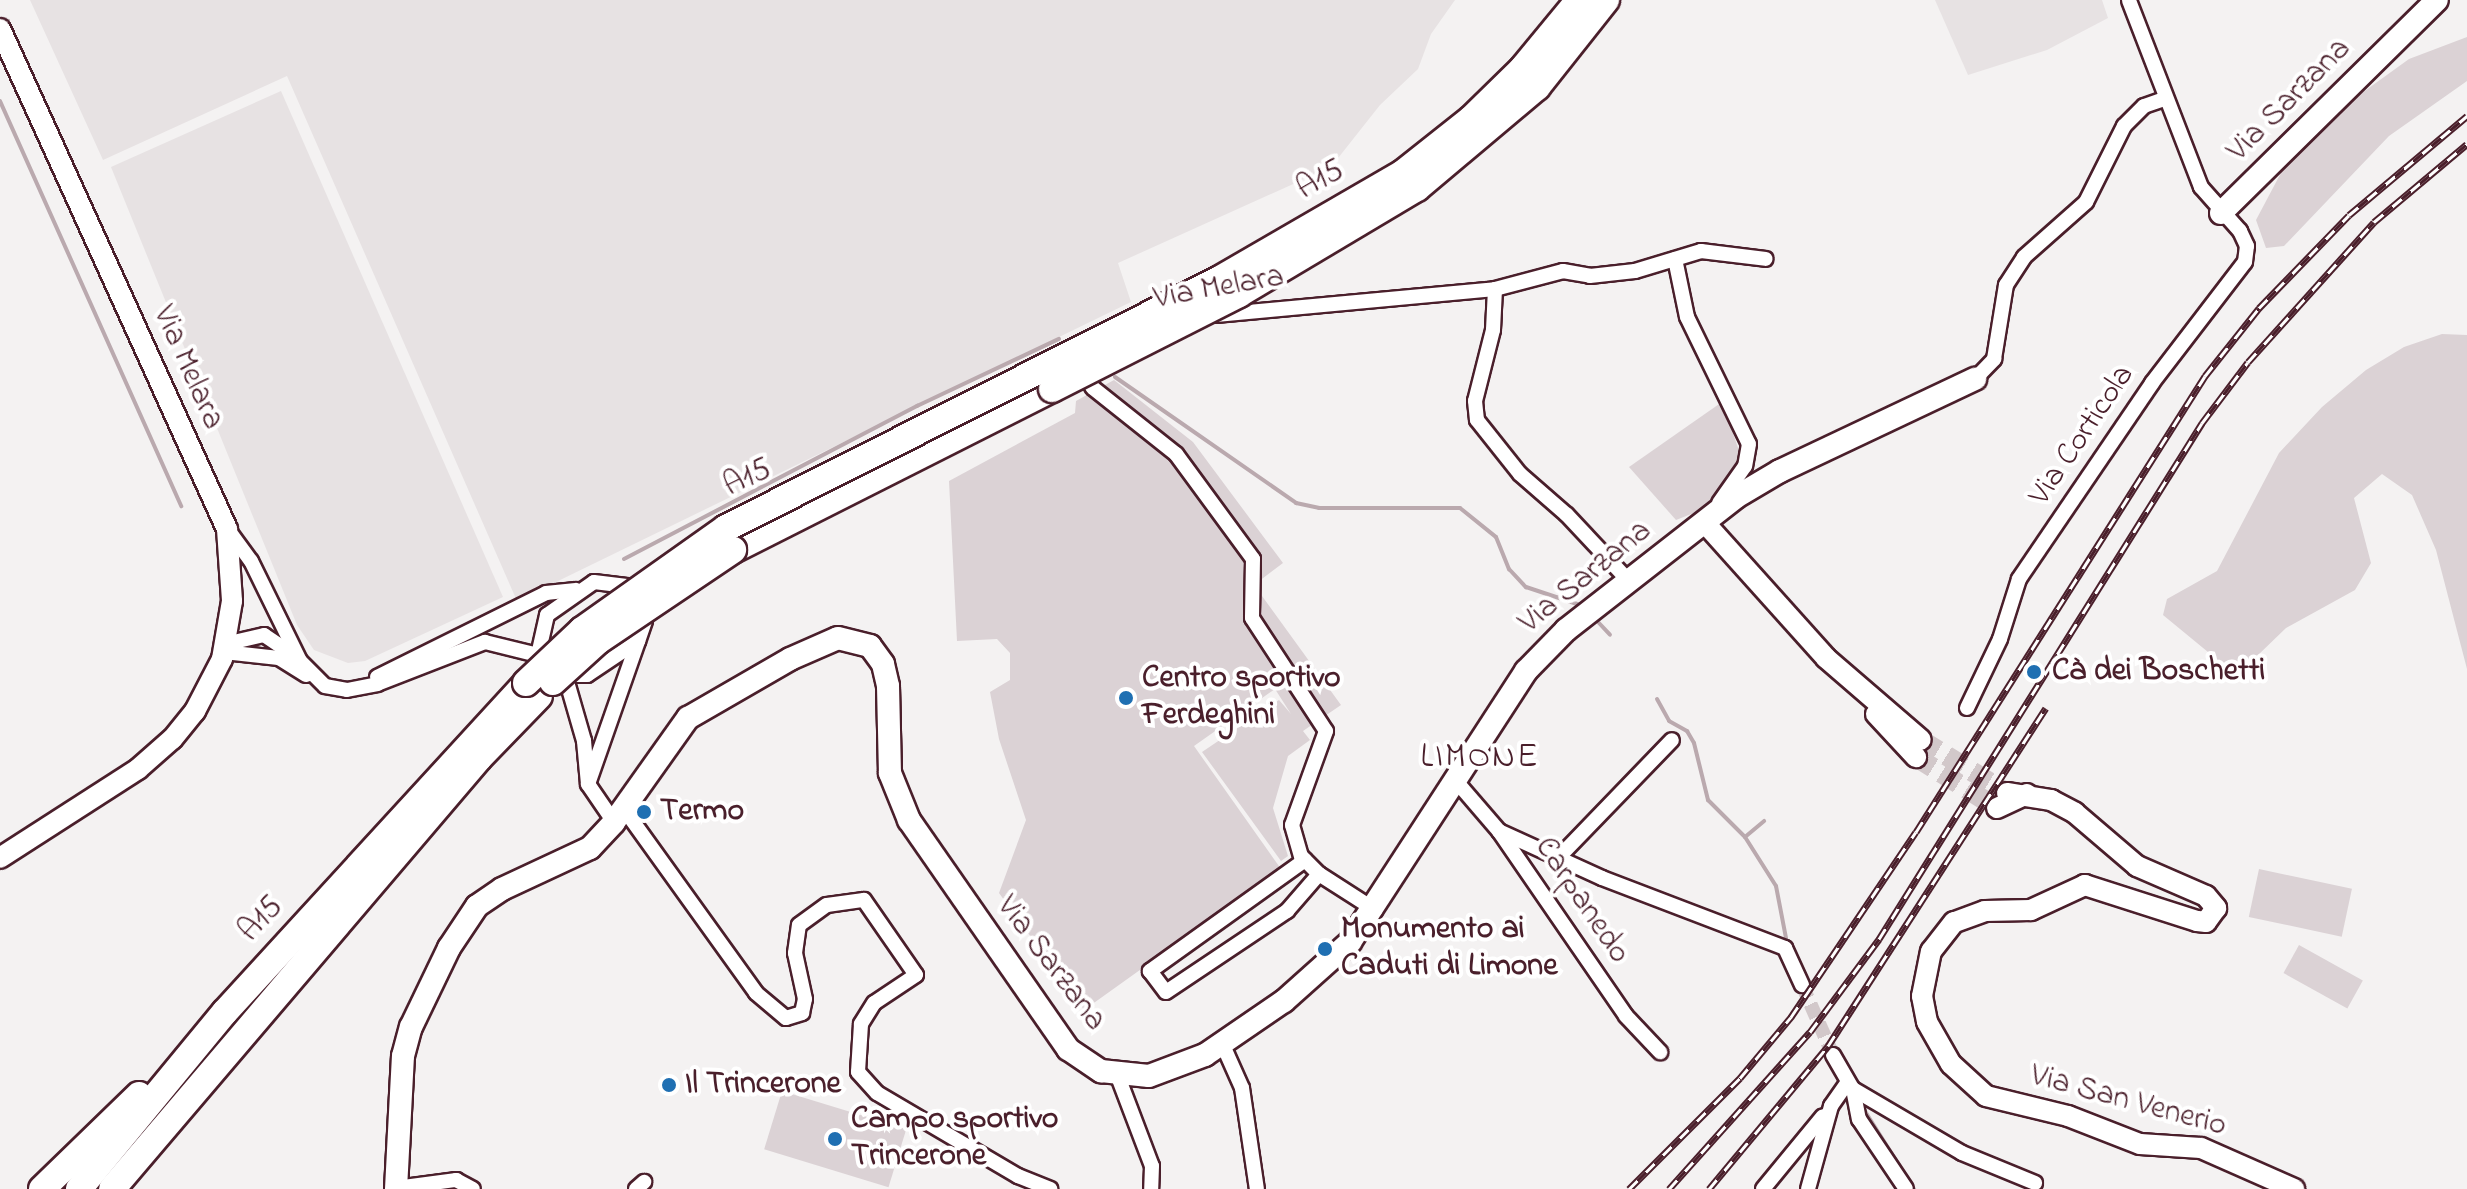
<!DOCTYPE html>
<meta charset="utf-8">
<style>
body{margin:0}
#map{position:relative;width:2467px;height:1189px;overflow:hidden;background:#f4f2f2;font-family:"Indie Flower",sans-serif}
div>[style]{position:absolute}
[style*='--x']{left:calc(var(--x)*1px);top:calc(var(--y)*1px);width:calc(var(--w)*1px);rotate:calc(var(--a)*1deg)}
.built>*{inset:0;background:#e7e2e3}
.green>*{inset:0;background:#dbd2d5;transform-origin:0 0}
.stream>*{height:4px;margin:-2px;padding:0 2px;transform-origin:2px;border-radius:2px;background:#baa9ae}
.street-tunnel>*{height:14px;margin-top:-7px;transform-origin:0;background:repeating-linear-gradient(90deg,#d2c8ca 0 14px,transparent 0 21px)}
.secondary-tunnel>*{height:20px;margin-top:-10px;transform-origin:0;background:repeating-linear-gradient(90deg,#d2c8ca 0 20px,transparent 0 30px)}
.roads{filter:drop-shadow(2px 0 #4a1f2b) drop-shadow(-2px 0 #4a1f2b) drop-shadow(0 2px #4a1f2b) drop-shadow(0 -2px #4a1f2b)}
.street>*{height:14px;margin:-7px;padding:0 7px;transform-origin:7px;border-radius:7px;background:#fff}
.secondary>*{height:20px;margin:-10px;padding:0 10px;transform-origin:10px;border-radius:10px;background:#fff}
.primary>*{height:22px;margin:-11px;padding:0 11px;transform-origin:11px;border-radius:11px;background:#fff}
.highway>*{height:26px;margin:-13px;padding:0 13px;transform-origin:13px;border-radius:13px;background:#fff}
.rail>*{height:7px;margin-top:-3.5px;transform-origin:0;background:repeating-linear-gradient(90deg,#fff 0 12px,#4a1f2b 0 24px);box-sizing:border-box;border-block:2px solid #4a1f2b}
.bridges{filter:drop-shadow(2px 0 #4a1f2b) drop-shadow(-2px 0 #4a1f2b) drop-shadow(0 2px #4a1f2b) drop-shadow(0 -2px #4a1f2b)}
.highway-bridge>*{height:26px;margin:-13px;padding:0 13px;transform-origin:13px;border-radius:13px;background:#fff}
.dots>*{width:22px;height:22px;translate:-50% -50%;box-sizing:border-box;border:4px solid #fff;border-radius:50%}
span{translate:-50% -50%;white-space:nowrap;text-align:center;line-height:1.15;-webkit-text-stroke:8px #fff;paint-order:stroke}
.street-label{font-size:32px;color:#4a1f2b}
.poi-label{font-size:32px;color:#4a1f2b;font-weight:700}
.left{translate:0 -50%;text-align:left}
.neighbourhood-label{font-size:34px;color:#4a1f2b;letter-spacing:2px}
</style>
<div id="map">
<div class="built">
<i style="clip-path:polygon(30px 0,1455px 0,1431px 34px,1418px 69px,1380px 105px,1331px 167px,1118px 263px,1131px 302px,517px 601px,287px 76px,103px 160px)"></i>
<i style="clip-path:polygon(1935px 0,2102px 0,2108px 18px,2047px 50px,1968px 75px)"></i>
<i style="clip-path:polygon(281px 91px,503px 597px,365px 661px,348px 663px,314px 650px,297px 625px,111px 167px)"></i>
</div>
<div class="green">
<i style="clip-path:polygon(2467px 37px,2467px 81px,2389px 136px,2284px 246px,2266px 248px,2256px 220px,2283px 169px,2355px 98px,2409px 59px)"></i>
<i style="clip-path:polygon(2442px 334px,2467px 335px,2467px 669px,2436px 550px,2412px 495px,2382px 474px,2354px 498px,2371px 563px,2355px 590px,2286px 628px,2256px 657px,2225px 666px,2163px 615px,2167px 599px,2217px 571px,2279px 453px,2322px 407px,2366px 370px,2404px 347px)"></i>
<i style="clip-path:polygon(1114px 380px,1193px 442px,1283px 563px,1254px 585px,1341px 705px,1303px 731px,1310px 740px,1288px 756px,1273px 808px,1288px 856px,1281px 861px,1202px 752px,1279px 700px,1291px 714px,1275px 689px,1194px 746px,1281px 869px,1084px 1010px,999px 893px,1026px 820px,999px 739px,990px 692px,1010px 680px,1010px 653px,997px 639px,957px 641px,949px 481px,1075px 413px,1076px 401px)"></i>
<i style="clip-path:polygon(1722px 402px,1743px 462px,1709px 507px,1676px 520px,1629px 467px)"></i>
<i style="left:2259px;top:869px;width:95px;height:49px;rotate:12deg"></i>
<i style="left:2299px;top:945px;width:73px;height:32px;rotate:29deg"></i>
<i style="left:782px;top:1091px;width:130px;height:61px;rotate:17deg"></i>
</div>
<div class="stream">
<i style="--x:0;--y:101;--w:444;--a:65.9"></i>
<i style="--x:1115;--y:377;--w:221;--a:34.8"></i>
<i style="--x:1296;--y:503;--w:24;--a:12"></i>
<i style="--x:1319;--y:508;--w:141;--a:0"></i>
<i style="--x:1460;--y:508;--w:46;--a:38.9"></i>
<i style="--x:1496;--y:537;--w:35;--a:68"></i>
<i style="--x:1509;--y:569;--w:25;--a:47"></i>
<i style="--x:1526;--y:587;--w:57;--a:18.4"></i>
<i style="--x:624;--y:559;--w:331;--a:-27.6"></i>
<i style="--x:917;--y:406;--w:157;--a:-25.3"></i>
<i style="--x:1599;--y:623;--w:16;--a:47"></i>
<i style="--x:1657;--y:699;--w:25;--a:61"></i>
<i style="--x:1669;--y:721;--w:21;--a:29"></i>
<i style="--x:1687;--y:731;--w:14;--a:60"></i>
<i style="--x:1694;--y:743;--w:59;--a:76.2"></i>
<i style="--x:1708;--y:800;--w:52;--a:45"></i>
<i style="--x:1745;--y:837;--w:58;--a:57.7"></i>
<i style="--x:1776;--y:886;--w:53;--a:79.1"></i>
<i style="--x:1745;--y:837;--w:25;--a:-40"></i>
<i style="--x:1863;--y:1108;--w:96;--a:57.8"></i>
</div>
<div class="street-tunnel">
<i style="--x:1802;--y:985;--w:77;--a:66.1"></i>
</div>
<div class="secondary-tunnel">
<i style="--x:1921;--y:740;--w:101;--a:31.6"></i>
<i style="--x:1916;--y:757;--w:96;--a:32.2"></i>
</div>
<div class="roads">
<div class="street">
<i style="--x:1675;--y:259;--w:59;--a:78.3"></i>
<i style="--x:1687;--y:317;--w:141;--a:64"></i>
<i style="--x:1749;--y:444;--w:22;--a:100"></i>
<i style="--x:1745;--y:466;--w:45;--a:125.1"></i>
<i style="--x:1495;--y:289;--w:41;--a:92.8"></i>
<i style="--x:1493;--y:330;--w:73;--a:104.2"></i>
<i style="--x:1475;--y:401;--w:19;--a:84"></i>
<i style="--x:1477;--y:420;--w:69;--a:51.5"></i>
<i style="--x:1520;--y:474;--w:62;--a:41.1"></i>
<i style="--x:1567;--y:515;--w:91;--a:46.8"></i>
<i style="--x:1216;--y:315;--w:280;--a:-5.3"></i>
<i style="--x:1495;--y:289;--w:70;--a:-14.8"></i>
<i style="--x:1563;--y:271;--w:27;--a:10"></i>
<i style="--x:1590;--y:276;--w:45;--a:-6.3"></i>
<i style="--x:1635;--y:271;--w:69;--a:-16.9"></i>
<i style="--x:1701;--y:251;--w:65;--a:7"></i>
<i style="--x:1081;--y:369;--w:22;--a:58"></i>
<i style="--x:1093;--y:388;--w:106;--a:38.5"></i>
<i style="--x:1176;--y:454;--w:130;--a:53.7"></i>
<i style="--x:1253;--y:559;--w:59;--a:91"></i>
<i style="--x:1252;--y:618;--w:135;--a:56.8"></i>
<i style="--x:1326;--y:731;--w:100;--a:109.9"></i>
<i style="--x:1292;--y:825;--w:32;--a:74"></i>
<i style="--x:1301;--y:856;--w:25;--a:45"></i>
<i style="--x:1975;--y:379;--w:28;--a:-46"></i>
<i style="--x:1994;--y:359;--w:75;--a:-80.8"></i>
<i style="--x:2006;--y:285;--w:33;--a:-57"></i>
<i style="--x:2024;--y:257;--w:83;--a:-41.6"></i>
<i style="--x:2086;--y:202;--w:85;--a:-63.4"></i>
<i style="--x:2124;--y:126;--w:28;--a:-45"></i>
<i style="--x:2144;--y:106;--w:21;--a:-19"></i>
<i style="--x:229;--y:531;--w:37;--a:54"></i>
<i style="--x:251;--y:561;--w:111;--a:63.9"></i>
<i style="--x:300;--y:661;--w:35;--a:45"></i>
<i style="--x:325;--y:686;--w:22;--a:10"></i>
<i style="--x:347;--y:690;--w:31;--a:-11"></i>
<i style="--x:377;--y:684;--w:116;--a:-21.3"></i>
<i style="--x:485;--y:642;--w:55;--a:13.8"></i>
<i style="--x:594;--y:582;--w:33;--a:7"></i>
<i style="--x:627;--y:586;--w:39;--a:63"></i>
<i style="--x:645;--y:621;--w:21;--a:109"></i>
<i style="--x:638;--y:641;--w:61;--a:146.3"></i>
<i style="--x:587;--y:675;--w:36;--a:180"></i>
<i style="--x:551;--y:675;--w:24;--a:-123"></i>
<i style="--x:538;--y:655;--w:41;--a:-77.3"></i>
<i style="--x:547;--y:615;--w:57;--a:-35.1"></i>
<i style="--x:225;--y:644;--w:40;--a:-13"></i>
<i style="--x:264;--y:635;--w:32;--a:34"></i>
<i style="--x:224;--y:652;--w:55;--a:6.2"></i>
<i style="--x:279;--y:658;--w:32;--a:32"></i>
<i style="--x:565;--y:675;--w:69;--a:73.9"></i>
<i style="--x:584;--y:741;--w:43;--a:84.7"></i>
<i style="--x:588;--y:784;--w:46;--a:55.6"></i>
<i style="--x:377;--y:677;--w:189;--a:-26.4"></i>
<i style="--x:546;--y:593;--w:30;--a:-6"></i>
<i style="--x:1967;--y:708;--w:76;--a:-64.4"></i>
<i style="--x:2000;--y:639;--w:63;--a:-72.4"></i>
<i style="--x:2019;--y:579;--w:237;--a:-55.8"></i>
<i style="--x:2152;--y:383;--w:153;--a:-52.5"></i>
<i style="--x:2245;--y:262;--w:16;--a:-83"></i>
<i style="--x:2247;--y:246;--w:17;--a:-115"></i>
<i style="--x:2240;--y:231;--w:59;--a:-131.6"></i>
<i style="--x:2201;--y:187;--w:200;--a:-111.1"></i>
<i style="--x:1456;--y:781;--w:66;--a:49.3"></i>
<i style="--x:1499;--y:831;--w:224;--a:55.5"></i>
<i style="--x:1626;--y:1016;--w:50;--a:46.6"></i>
<i style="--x:588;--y:784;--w:151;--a:-70.7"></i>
<i style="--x:624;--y:809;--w:226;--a:54.3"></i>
<i style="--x:756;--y:993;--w:39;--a:40"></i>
<i style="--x:786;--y:1018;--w:17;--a:-17"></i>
<i style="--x:802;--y:1013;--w:14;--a:-78"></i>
<i style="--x:805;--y:999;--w:47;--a:-102.3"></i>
<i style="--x:795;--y:953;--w:28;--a:-82"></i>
<i style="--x:799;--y:925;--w:34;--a:-36"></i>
<i style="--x:827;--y:905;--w:37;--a:-8"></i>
<i style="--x:864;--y:900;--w:91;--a:55.3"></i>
<i style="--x:916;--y:975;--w:50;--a:146.3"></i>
<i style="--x:874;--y:1003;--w:25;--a:122"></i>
<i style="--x:861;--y:1024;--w:48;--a:93.6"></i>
<i style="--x:858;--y:1072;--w:28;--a:48"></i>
<i style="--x:877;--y:1093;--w:164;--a:30.5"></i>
<i style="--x:1018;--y:1176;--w:35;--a:22"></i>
<i style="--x:1499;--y:831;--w:113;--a:24.5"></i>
<i style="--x:1602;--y:878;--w:196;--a:20.9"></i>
<i style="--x:1785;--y:948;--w:41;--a:65.3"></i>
<i style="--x:1560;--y:856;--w:161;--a:-46"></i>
<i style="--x:1305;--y:860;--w:191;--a:144.4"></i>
<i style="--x:1150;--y:971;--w:26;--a:53"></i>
<i style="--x:1166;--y:992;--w:146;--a:-33.8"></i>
<i style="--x:1287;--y:911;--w:49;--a:-49.1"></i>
<i style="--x:1319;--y:874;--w:67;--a:32.7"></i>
<i style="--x:1222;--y:1043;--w:49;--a:66"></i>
<i style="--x:1242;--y:1088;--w:102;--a:81.6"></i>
<i style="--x:1833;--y:1055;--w:39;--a:60"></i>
<i style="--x:1853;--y:1089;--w:126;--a:30.4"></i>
<i style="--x:1962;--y:1153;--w:79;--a:22.3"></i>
<i style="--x:1117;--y:1074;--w:98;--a:69.2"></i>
<i style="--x:1152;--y:1166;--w:23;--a:92"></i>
<i style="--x:1853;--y:1089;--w:31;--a:79"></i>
<i style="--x:1859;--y:1119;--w:84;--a:56.1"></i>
<i style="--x:396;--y:1188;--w:61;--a:-7.6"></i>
<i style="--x:456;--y:1180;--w:19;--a:28"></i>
<i style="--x:636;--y:1189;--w:11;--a:-41"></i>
<i style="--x:1763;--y:1189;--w:94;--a:-50.6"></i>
<i style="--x:1808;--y:1189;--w:86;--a:-74.5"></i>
<i style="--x:1831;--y:1106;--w:29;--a:-55"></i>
</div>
<div class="secondary">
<i style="--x:0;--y:29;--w:549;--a:65.58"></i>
<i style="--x:227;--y:529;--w:72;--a:86"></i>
<i style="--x:232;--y:601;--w:59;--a:99.8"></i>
<i style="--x:222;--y:659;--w:59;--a:117.4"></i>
<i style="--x:195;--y:711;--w:36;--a:129"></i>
<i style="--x:172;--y:739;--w:45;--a:138.6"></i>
<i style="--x:138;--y:769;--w:164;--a:147.2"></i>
<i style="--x:1705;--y:523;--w:181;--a:48.1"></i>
<i style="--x:1826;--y:658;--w:125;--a:40.8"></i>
<i style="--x:1876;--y:714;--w:59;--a:47.1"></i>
<i style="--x:2007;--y:793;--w:45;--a:9"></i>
<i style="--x:2051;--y:800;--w:27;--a:28"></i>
<i style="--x:2075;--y:813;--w:82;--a:40.5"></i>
<i style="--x:2137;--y:866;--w:75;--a:23.5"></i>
<i style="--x:2206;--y:896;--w:16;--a:50"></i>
<i style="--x:2216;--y:908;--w:17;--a:126"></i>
<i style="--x:2206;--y:922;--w:9;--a:-174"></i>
<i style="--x:2197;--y:921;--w:118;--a:-162.2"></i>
<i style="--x:2085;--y:885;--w:60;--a:155.2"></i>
<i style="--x:2031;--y:910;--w:46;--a:178.8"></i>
<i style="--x:1985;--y:911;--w:33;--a:160"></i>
<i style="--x:1954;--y:922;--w:37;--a:128"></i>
<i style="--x:1931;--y:951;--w:46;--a:101.3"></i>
<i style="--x:1922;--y:996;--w:26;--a:79"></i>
<i style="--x:1927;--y:1022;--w:48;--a:60.3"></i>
<i style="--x:1951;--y:1064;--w:47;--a:42.4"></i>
<i style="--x:1986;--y:1096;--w:84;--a:13.7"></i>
<i style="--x:2068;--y:1116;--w:77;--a:21.3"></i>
<i style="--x:2140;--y:1144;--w:61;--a:3.8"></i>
<i style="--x:2201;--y:1148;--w:102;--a:23.8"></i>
<i style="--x:1997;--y:808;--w:33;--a:-25"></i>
</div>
<div class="primary">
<i style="--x:2221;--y:213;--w:303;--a:-44.6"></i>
<i style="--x:396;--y:1189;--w:133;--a:-87"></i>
<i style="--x:403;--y:1056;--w:30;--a:-75"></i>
<i style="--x:411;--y:1027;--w:88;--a:-64.3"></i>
<i style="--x:449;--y:948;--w:50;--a:-56.3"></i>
<i style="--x:477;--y:906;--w:30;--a:-34"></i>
<i style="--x:502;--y:889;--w:97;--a:-25"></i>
<i style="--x:590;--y:848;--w:35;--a:-47"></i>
<i style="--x:614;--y:822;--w:128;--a:-54.6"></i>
<i style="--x:688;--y:718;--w:118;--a:-30"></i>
<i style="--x:790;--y:659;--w:52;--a:-23.6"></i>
<i style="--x:838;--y:638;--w:33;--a:14"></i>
<i style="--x:870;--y:646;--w:22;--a:54"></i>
<i style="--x:883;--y:664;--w:23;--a:77"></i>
<i style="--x:888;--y:686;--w:87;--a:88.7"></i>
<i style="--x:890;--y:773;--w:51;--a:68"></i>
<i style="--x:909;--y:820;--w:279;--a:55.2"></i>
<i style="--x:1068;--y:1049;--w:40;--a:34"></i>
<i style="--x:1101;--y:1071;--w:48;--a:5.9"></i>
<i style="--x:1149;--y:1076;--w:60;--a:-20.6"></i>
<i style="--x:1205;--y:1055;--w:96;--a:-34.4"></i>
<i style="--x:1284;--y:1001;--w:89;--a:-41.8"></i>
<i style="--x:1350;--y:942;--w:323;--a:-57"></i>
<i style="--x:1526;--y:671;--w:57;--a:-45.7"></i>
<i style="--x:1566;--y:630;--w:216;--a:-38"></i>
<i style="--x:1736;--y:497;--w:51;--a:-30.6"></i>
<i style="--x:1780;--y:471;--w:216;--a:-25.3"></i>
</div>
<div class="highway">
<i style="--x:733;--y:550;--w:357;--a:-26.8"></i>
<i style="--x:42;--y:1189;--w:135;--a:-44.1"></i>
<i style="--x:79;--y:1189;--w:229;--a:-50.5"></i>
<i style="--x:225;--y:1012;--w:446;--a:-47.5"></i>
<i style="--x:112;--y:1189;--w:566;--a:-49.59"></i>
<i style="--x:479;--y:758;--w:86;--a:-45.9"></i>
</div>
</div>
<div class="rail">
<i style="--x:1629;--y:1189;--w:157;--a:-45"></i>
<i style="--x:1740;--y:1078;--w:80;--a:-50.1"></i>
<i style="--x:1791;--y:1017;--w:223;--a:-56"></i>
<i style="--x:1916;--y:832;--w:540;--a:-57.63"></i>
<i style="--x:2205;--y:376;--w:87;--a:-51.5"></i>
<i style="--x:2259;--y:308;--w:129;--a:-45.9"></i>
<i style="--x:2349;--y:215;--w:154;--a:-40"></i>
<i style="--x:1669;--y:1189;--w:211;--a:-48.1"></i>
<i style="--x:1810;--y:1032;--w:116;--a:-53.4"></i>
<i style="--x:1879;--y:939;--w:609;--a:-57.95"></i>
<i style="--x:2202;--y:423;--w:76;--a:-53"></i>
<i style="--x:2248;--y:362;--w:188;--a:-48"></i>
<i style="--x:2374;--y:222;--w:121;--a:-40"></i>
<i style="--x:1709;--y:1189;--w:186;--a:-50.2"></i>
<i style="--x:1828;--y:1046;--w:402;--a:-57.2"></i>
</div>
<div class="bridges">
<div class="highway-bridge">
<i style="--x:1052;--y:389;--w:210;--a:-26.9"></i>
<i style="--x:1239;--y:294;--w:207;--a:-30.8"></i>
<i style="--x:1417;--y:188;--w:157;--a:-40.1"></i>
<i style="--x:1537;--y:87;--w:111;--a:-51.6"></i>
<i style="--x:553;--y:682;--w:61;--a:-42.3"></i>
<i style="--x:598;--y:641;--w:163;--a:-34"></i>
<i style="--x:526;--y:683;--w:77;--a:-43.4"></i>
<i style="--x:582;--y:630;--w:176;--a:-35.3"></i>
<i style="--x:726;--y:528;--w:553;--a:-26.75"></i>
<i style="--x:1220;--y:279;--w:211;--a:-30.1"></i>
<i style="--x:1403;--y:173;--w:87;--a:-38.5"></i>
<i style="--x:1471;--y:119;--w:73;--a:-44.4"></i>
<i style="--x:1523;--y:68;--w:88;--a:-50.5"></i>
</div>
</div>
<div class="dots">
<i style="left:2034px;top:672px;background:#1f6fb2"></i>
<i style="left:1126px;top:698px;background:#1f6fb2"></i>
<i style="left:644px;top:812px;background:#1f6fb2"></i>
<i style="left:1325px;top:949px;background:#1f6fb2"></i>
<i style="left:669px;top:1085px;background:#1f6fb2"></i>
<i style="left:835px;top:1139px;background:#1f6fb2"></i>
</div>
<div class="street-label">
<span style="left:2290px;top:101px;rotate:-45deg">Via Sarzana</span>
<span style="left:1321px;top:181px;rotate:-30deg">A15</span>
<span style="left:1219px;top:289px;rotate:-10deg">Via Melara</span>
<span style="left:187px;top:368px;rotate:66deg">Via Melara</span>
<span style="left:2083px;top:436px;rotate:-56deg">Via Corticola</span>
<span style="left:748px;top:479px;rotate:-26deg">A15</span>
<span style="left:1586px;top:578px;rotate:-39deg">Via Sarzana</span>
<span style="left:1581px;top:901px;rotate:56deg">Carpanedo</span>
<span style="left:262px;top:920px;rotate:-48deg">A15</span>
<span style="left:1050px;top:964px;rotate:53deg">Via Sarzana</span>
<span style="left:2128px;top:1102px;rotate:15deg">Via San Venerio</span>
</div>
<div class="poi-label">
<span class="left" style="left:2052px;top:672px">Cà dei Boschetti</span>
<span class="left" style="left:1142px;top:698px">Centro sportivo<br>Ferdeghini</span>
<span class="left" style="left:660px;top:812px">Termo</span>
<span class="left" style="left:1341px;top:949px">Monumento ai<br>Caduti di Limone</span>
<span class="left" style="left:685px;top:1085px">Il Trincerone</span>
<span class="left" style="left:851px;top:1139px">Campo sportivo<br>Trincerone</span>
</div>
<div class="neighbourhood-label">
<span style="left:1480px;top:759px">LIMONE</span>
</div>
</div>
